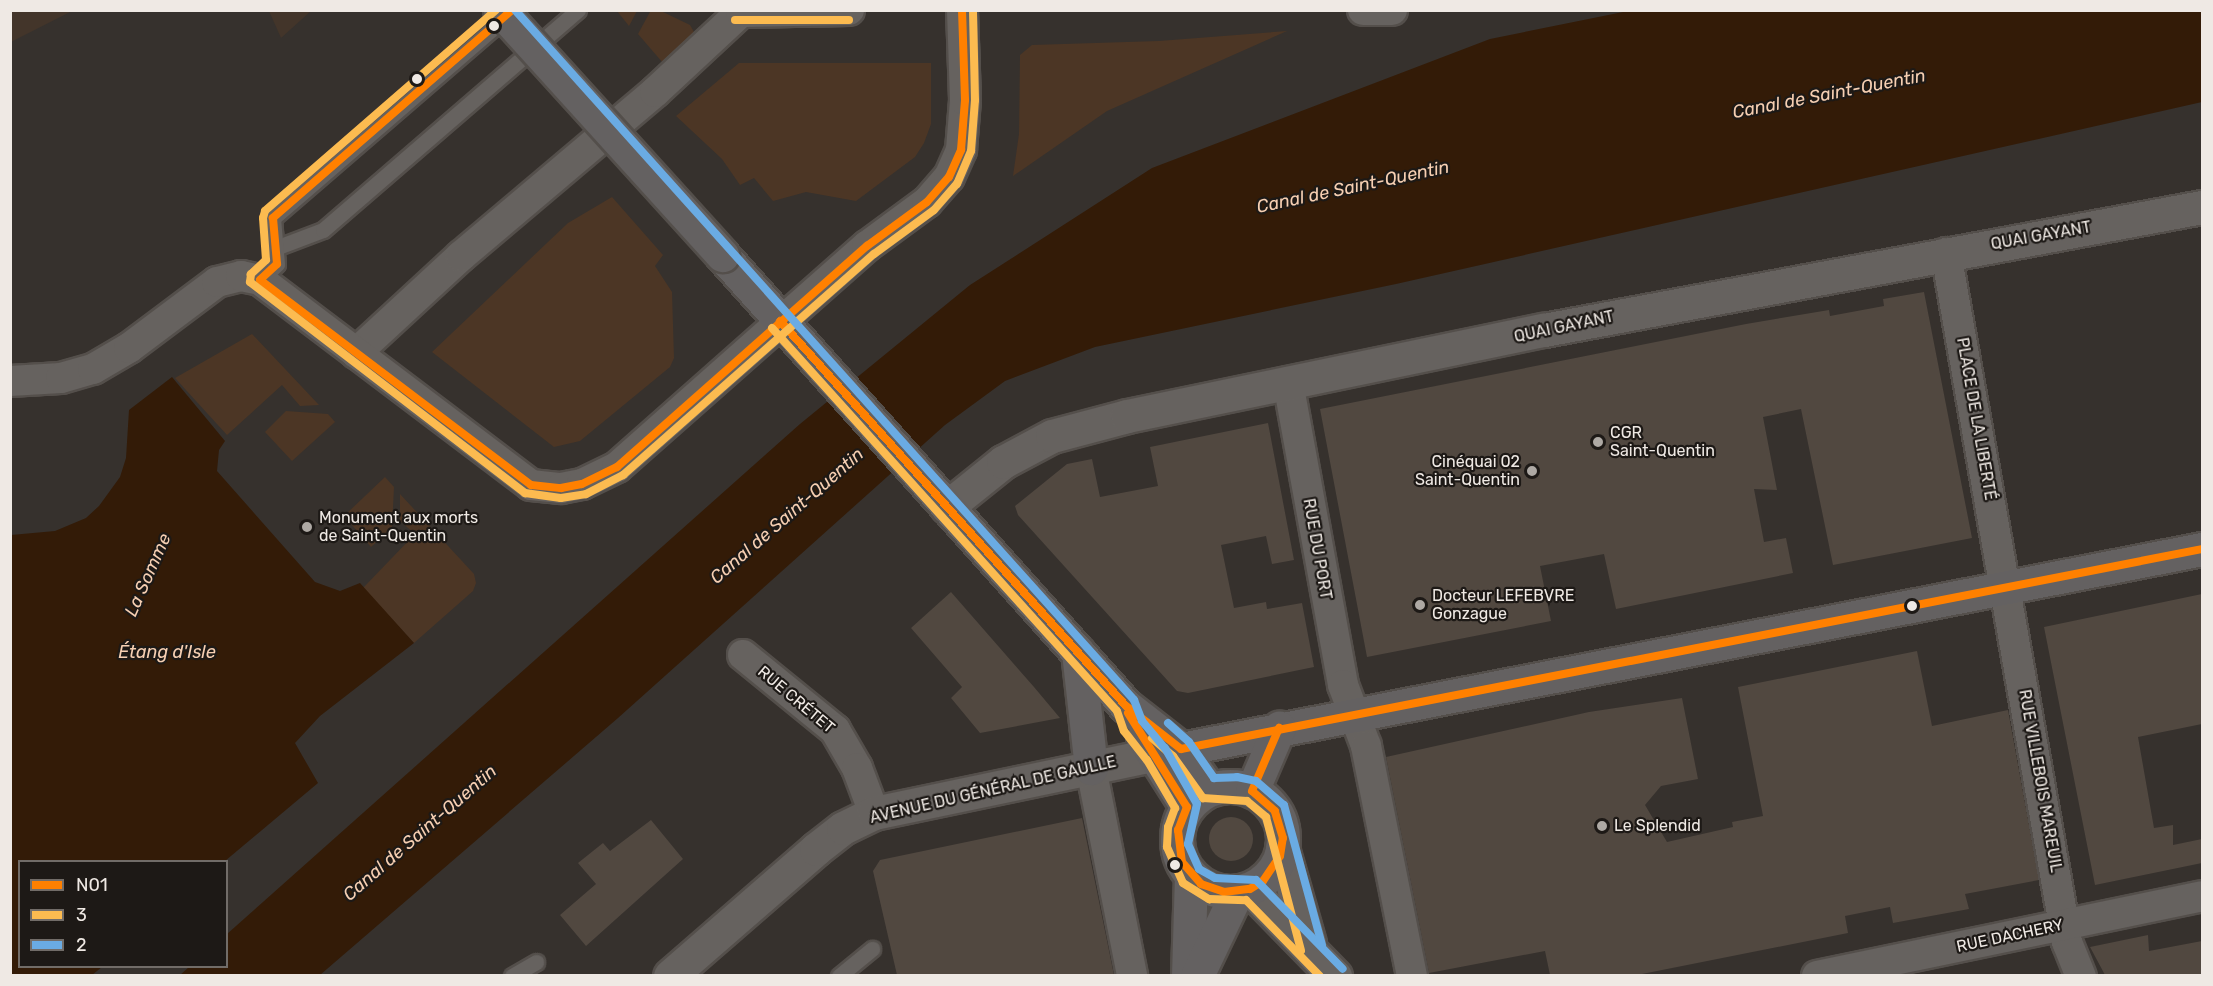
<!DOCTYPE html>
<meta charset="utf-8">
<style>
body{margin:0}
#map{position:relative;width:2213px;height:986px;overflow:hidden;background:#36312d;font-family:Rubik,sans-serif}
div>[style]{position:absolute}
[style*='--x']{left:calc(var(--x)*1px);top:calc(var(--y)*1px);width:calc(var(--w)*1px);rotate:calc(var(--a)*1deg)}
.built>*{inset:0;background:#43352a}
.green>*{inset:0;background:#4c3625}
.water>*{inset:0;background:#331b07}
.building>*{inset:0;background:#514840}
.round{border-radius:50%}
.roads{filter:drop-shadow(2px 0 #544f4b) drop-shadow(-2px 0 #544f4b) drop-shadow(0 2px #544f4b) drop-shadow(0 -2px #544f4b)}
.service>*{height:15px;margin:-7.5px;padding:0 7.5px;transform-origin:7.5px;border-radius:7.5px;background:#66625f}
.minor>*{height:30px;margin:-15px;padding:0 15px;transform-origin:15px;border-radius:15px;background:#66625f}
.tertiary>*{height:33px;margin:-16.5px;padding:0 16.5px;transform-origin:16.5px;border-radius:16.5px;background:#66625f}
.secondary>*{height:33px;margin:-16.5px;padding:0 16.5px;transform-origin:16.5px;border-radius:16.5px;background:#646161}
.secondary>.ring{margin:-16.5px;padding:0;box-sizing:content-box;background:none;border:33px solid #646161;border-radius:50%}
.bridges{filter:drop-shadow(2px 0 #544f4b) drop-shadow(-2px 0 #544f4b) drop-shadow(0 2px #544f4b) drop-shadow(0 -2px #544f4b)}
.secondary-bridge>*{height:33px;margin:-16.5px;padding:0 16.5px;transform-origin:16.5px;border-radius:16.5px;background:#646161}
.bus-1>*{height:8px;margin:-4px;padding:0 4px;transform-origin:4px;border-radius:4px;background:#ff8000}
.bus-2>*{height:8px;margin:-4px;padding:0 4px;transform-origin:4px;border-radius:4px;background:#fcbb50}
.bus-3>*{height:8px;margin:-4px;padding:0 4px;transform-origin:4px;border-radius:4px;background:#6aabe3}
.dots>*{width:16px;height:16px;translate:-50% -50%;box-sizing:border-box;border:3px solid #1d1916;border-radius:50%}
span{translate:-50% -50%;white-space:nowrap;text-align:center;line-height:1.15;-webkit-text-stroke:4.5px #1d1916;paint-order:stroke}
.street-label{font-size:16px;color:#efe9e4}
.poi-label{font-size:16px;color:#efe9e4}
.left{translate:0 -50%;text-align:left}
.right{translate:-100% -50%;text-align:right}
.water-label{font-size:18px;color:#f6cfb2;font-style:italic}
.frame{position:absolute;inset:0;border:12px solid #efe9e4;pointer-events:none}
.legend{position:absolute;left:18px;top:860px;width:210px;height:108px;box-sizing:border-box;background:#1d1916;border:2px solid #716c68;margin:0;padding:8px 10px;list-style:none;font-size:18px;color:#efe9e4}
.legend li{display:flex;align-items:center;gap:12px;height:30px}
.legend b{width:30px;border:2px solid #716c68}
</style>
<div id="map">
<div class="built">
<i style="clip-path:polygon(11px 10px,72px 10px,72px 11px,11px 42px)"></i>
<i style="clip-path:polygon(269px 11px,311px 11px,281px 38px)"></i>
</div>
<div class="green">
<i style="clip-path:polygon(651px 10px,661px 11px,690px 25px,694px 32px,692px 39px,663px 63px,638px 34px)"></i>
<i style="clip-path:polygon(617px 11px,637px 11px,629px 26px)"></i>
<i style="clip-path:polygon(1287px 31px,1107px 111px,1013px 176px,1019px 134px,1020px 55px,1032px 45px,1159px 41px)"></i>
<i style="clip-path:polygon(739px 63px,931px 63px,931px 124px,924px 143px,915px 157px,856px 201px,806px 192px,773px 201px,754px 178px,740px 185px,722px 159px,676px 116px)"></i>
<i style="clip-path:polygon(612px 197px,663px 255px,655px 266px,672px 292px,674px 358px,670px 367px,580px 441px,554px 447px,432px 352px,568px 223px)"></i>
<i style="clip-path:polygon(252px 334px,319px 405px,300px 406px,282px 385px,227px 435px,175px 378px)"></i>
<i style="clip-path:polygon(286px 411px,328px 414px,335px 422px,292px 461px,265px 432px)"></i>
<i style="clip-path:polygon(385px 477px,394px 487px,392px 528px,371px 547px,344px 516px)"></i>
<i style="clip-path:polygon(400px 494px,474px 574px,476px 583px,473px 591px,414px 643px,363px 588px,415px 534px,400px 521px)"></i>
</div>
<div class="water">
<i style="clip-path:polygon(1628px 11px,2202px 11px,2202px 102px,1396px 284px,1095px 347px,1005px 381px,945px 425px,618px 718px,320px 975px,179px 976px,189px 967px,226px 966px,227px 934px,800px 424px,970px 285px,1152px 168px,1490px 39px)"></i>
<i style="clip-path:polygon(172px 377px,225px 441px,219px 450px,217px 471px,315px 582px,340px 591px,360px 583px,414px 643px,320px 716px,295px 743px,318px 783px,225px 861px,20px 862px,20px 966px,102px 967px,92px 975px,11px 975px,11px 535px,55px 531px,86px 518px,99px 506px,120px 477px,126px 458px,129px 410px)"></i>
</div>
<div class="building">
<i style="clip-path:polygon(1924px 292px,1972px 538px,1833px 565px,1801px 409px,1763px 417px,1777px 490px,1754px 489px,1764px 542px,1786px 538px,1793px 573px,1616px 609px,1604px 554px,1540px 566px,1551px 621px,1367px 657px,1320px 409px,1746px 324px,1829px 310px,1830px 316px,1884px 306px,1883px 299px)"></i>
<i style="clip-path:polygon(1268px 423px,1294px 560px,1272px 564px,1266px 536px,1221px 545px,1234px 608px,1266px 602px,1267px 609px,1302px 603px,1314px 667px,1188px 693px,1177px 691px,1018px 515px,1015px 506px,1067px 464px,1092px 459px,1100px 497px,1158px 486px,1150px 447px)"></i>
<i style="clip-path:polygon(951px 592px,1034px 687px,1060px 718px,980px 733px,951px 698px,962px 687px,911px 628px)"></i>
<i style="clip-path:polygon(2202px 594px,2202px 724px,2138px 737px,2154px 828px,2173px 825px,2173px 845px,2202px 839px,2202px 863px,2095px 885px,2044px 627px)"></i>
<i style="clip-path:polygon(1917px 651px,1932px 726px,2008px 710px,2039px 880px,1965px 894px,1969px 909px,1893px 923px,1890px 907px,1845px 916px,1848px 933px,1637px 975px,1550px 975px,1545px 951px,1429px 973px,1386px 757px,1589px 712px,1682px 698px,1698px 779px,1661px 786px,1645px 805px,1667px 842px,1733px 827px,1732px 822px,1763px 816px,1738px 687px)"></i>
<i class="round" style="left:1209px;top:817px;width:44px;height:44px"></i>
<i style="clip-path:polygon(1082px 818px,1114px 975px,897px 975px,873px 871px,880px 860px)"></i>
<i style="clip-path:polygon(651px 820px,683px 859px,586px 946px,560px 915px,596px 884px,578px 863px,603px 843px,610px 851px)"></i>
<i style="clip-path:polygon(2148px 935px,2149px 951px,2202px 941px,2202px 975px,2105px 975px,2090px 947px)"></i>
</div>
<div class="roads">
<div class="service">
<i style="--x:278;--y:247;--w:48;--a:-20.7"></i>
<i style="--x:323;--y:230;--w:337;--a:-40.8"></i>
<i style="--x:260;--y:280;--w:23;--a:-43"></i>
<i style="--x:277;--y:264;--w:46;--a:-95"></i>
<i style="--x:273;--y:218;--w:311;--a:-40.8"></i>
<i style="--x:512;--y:976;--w:28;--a:-30"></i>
<i style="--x:839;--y:976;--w:43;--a:-39.3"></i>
</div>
<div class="minor">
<i style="--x:1363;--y:10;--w:29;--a:0"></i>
<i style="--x:1946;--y:253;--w:700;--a:80.04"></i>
<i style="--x:2067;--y:942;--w:37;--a:68"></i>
<i style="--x:356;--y:353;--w:143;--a:-42.7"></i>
<i style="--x:461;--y:256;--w:254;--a:-40.2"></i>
<i style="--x:655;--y:92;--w:117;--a:-42.9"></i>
<i style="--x:741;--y:12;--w:108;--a:-1.1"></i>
<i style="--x:10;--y:381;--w:51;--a:-3.4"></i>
<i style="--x:61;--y:378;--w:33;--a:-16"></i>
<i style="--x:93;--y:369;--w:42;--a:-30.3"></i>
<i style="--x:129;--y:348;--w:110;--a:-36.9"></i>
<i style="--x:217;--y:282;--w:25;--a:-14"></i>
<i style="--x:241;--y:276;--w:19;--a:12"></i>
<i style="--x:260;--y:280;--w:340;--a:37.1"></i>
<i style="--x:531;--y:485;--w:30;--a:6"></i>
<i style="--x:561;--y:488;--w:21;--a:-11"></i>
<i style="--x:582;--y:484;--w:39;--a:-26"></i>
<i style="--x:617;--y:467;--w:334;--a:-41.5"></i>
<i style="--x:867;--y:246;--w:74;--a:-36.3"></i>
<i style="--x:927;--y:202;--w:33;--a:-49"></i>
<i style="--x:949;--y:177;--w:30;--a:-66"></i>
<i style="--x:961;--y:150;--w:50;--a:-85.4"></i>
<i style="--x:965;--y:100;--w:90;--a:-91.9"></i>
<i style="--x:1288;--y:382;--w:308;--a:79.7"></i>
<i style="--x:1343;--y:685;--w:65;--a:69.3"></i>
<i style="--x:1366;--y:746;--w:235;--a:78.7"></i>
<i style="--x:743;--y:655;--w:119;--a:39.2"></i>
<i style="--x:835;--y:730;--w:44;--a:59.9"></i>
<i style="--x:857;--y:768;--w:48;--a:69.3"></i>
<i style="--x:1091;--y:768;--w:212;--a:78.8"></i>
<i style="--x:1817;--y:976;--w:393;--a:-11.7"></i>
</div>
<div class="tertiary">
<i style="--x:947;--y:507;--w:72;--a:-38.8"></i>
<i style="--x:1003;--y:462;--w:55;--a:-28"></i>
<i style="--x:1052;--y:436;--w:78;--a:-14.9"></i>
<i style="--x:1127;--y:416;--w:426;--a:-11.7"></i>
<i style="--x:1544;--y:330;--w:669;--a:-10.59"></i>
<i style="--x:1282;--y:848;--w:99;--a:74.1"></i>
<i style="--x:1250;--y:889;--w:122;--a:45.7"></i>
<i style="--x:670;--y:976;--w:194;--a:-41"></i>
<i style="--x:816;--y:849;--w:34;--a:-38"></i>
<i style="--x:843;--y:828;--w:34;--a:-26"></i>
<i style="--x:874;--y:813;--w:288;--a:-11.8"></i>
</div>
<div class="secondary">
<i style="--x:722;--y:255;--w:605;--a:48.15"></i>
<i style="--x:1126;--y:706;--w:70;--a:38"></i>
<i style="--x:1181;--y:749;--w:49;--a:55"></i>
<i style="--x:1078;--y:652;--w:117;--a:83.6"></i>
<i style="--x:1143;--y:738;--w:82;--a:57.5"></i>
<i style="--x:1156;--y:754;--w:1066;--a:-11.09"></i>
<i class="ring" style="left:1177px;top:786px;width:73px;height:73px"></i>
<i style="--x:1252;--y:791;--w:69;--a:-66.8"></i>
<i style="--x:1188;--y:976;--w:100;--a:-88.3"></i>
<i style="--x:1197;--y:976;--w:93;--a:-64.5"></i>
</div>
</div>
<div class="bridges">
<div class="secondary-bridge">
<i style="--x:500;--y:10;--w:331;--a:47.8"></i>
</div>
</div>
<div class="bus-1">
<i style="--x:512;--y:10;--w:317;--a:139"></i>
<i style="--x:273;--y:218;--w:46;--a:85"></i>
<i style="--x:277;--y:264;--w:23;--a:137"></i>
<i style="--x:260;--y:280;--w:340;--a:37.1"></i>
<i style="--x:531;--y:485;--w:30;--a:6"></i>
<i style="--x:561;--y:488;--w:21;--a:-11"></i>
<i style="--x:582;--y:484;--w:39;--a:-26"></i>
<i style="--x:617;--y:467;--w:334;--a:-41.5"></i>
<i style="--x:867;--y:246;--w:74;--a:-36.3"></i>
<i style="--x:927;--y:202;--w:33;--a:-49"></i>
<i style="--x:949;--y:177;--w:30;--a:-66"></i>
<i style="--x:961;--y:150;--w:50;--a:-85.4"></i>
<i style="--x:965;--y:100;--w:90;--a:-91.9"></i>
<i style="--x:780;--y:321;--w:518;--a:48.05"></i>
<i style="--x:1126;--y:706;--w:70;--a:38"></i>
<i style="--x:1181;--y:749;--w:1040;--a:-11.08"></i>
<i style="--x:1128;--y:713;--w:111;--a:57.9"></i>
<i style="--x:1187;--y:807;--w:25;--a:111"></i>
<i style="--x:1178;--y:830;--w:32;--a:83"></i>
<i style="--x:1182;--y:862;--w:29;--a:49"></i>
<i style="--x:1201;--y:884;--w:24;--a:19"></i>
<i style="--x:1224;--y:892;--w:26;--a:-7"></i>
<i style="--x:1250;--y:889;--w:15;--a:-32"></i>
<i style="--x:1263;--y:881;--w:30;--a:-56"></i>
<i style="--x:1280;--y:856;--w:18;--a:-81"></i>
<i style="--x:1283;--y:838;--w:28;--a:-107"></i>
<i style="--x:1275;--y:811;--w:30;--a:-139"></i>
<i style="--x:1252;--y:791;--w:69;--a:-66.8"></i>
</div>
<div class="bus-2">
<i style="--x:496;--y:10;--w:306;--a:139"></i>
<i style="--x:265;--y:211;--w:7;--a:106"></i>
<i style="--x:263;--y:218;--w:42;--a:85.9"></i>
<i style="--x:266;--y:260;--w:21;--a:137"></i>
<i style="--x:251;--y:274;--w:8;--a:97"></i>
<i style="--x:250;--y:282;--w:347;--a:37.5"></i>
<i style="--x:525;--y:493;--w:36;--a:8"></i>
<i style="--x:561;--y:498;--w:25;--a:-9"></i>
<i style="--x:586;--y:494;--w:42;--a:-27.2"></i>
<i style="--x:623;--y:475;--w:334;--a:-41.4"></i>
<i style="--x:874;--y:254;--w:74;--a:-36.3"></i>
<i style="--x:934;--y:210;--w:35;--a:-49"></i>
<i style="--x:957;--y:184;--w:36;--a:-67"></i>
<i style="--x:971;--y:151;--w:51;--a:-85.5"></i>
<i style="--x:975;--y:100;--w:90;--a:-91.3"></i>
<i style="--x:735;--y:20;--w:114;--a:0"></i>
<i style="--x:772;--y:328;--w:515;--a:47.99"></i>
<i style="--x:1117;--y:711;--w:21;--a:71"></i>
<i style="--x:1124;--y:731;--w:37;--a:52"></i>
<i style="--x:1147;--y:760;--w:56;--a:59.7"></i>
<i style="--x:1175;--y:808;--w:20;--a:110"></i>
<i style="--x:1168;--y:827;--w:20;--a:93"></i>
<i style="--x:1167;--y:847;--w:39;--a:66"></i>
<i style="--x:1183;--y:883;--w:31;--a:32"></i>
<i style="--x:1209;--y:899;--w:37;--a:2"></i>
<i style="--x:1246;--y:900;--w:106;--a:45.8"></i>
<i style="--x:1152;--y:738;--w:28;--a:41"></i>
<i style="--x:1173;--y:756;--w:52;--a:54.5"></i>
<i style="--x:1203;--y:798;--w:44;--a:3.9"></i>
<i style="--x:1247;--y:801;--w:25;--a:40"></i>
<i style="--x:1266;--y:817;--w:138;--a:75.3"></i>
</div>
<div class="bus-3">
<i style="--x:515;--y:10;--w:927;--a:48.1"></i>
<i style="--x:1134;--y:700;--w:22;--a:69"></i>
<i style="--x:1142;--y:721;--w:35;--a:50"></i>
<i style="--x:1165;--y:748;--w:64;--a:60.3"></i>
<i style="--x:1197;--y:804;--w:41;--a:102.7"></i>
<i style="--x:1188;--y:844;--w:27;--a:66"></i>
<i style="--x:1199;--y:869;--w:18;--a:29"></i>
<i style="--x:1215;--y:878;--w:41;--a:2.8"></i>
<i style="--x:1256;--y:880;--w:124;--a:45.7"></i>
<i style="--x:1168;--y:723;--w:28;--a:42"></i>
<i style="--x:1189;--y:742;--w:44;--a:55.2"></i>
<i style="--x:1214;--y:778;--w:23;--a:-2"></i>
<i style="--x:1237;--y:777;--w:19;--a:12"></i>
<i style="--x:1256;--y:781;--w:37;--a:41"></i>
<i style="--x:1284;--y:805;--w:145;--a:74.8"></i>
</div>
<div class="dots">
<i style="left:494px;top:26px;background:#efe9e4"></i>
<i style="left:417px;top:79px;background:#efe9e4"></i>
<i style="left:1598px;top:442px;background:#aea9a4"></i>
<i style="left:1532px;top:471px;background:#aea9a4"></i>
<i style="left:307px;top:527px;background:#aea9a4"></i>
<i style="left:1420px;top:605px;background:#aea9a4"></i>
<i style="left:1912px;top:606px;background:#efe9e4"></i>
<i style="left:1602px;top:826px;background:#aea9a4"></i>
<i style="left:1175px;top:865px;background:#efe9e4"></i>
</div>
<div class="street-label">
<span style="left:2041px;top:236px;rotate:-10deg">QUAI GAYANT</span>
<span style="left:1564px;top:327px;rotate:-12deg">QUAI GAYANT</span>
<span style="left:1976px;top:419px;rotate:80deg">PLACE DE LA LIBERTÉ</span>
<span style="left:1317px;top:549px;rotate:80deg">RUE DU PORT</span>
<span style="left:796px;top:700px;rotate:40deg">RUE CRÉTET</span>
<span style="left:2040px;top:781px;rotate:80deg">RUE VILLEBOIS MAREUIL</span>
<span style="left:993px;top:790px;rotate:-13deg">AVENUE DU GÉNÉRAL DE GAULLE</span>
<span style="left:2010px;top:936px;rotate:-12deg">RUE DACHERY</span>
</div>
<div class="poi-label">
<span class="left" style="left:1610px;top:442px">CGR<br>Saint-Quentin</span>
<span class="right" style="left:1520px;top:471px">Cinéquai 02<br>Saint-Quentin</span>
<span class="left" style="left:319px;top:527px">Monument aux morts<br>de Saint-Quentin</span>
<span class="left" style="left:1432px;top:605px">Docteur LEFEBVRE<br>Gonzague</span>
<span class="left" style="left:1614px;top:826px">Le Splendid</span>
</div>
<div class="water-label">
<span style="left:1829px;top:94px;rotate:-11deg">Canal de Saint-Quentin</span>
<span style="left:1353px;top:187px;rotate:-12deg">Canal de Saint-Quentin</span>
<span style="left:787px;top:516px;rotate:-41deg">Canal de Saint-Quentin</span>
<span style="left:148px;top:575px;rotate:-66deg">La Somme</span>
<span style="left:167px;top:652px">Étang d'Isle</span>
<span style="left:420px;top:833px;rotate:-41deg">Canal de Saint-Quentin</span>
</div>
<div class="frame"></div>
<ul class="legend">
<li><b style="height:8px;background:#ff8000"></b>N01</li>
<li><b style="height:8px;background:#fcbb50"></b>3</li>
<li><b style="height:8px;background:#6aabe3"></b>2</li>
</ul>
</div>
